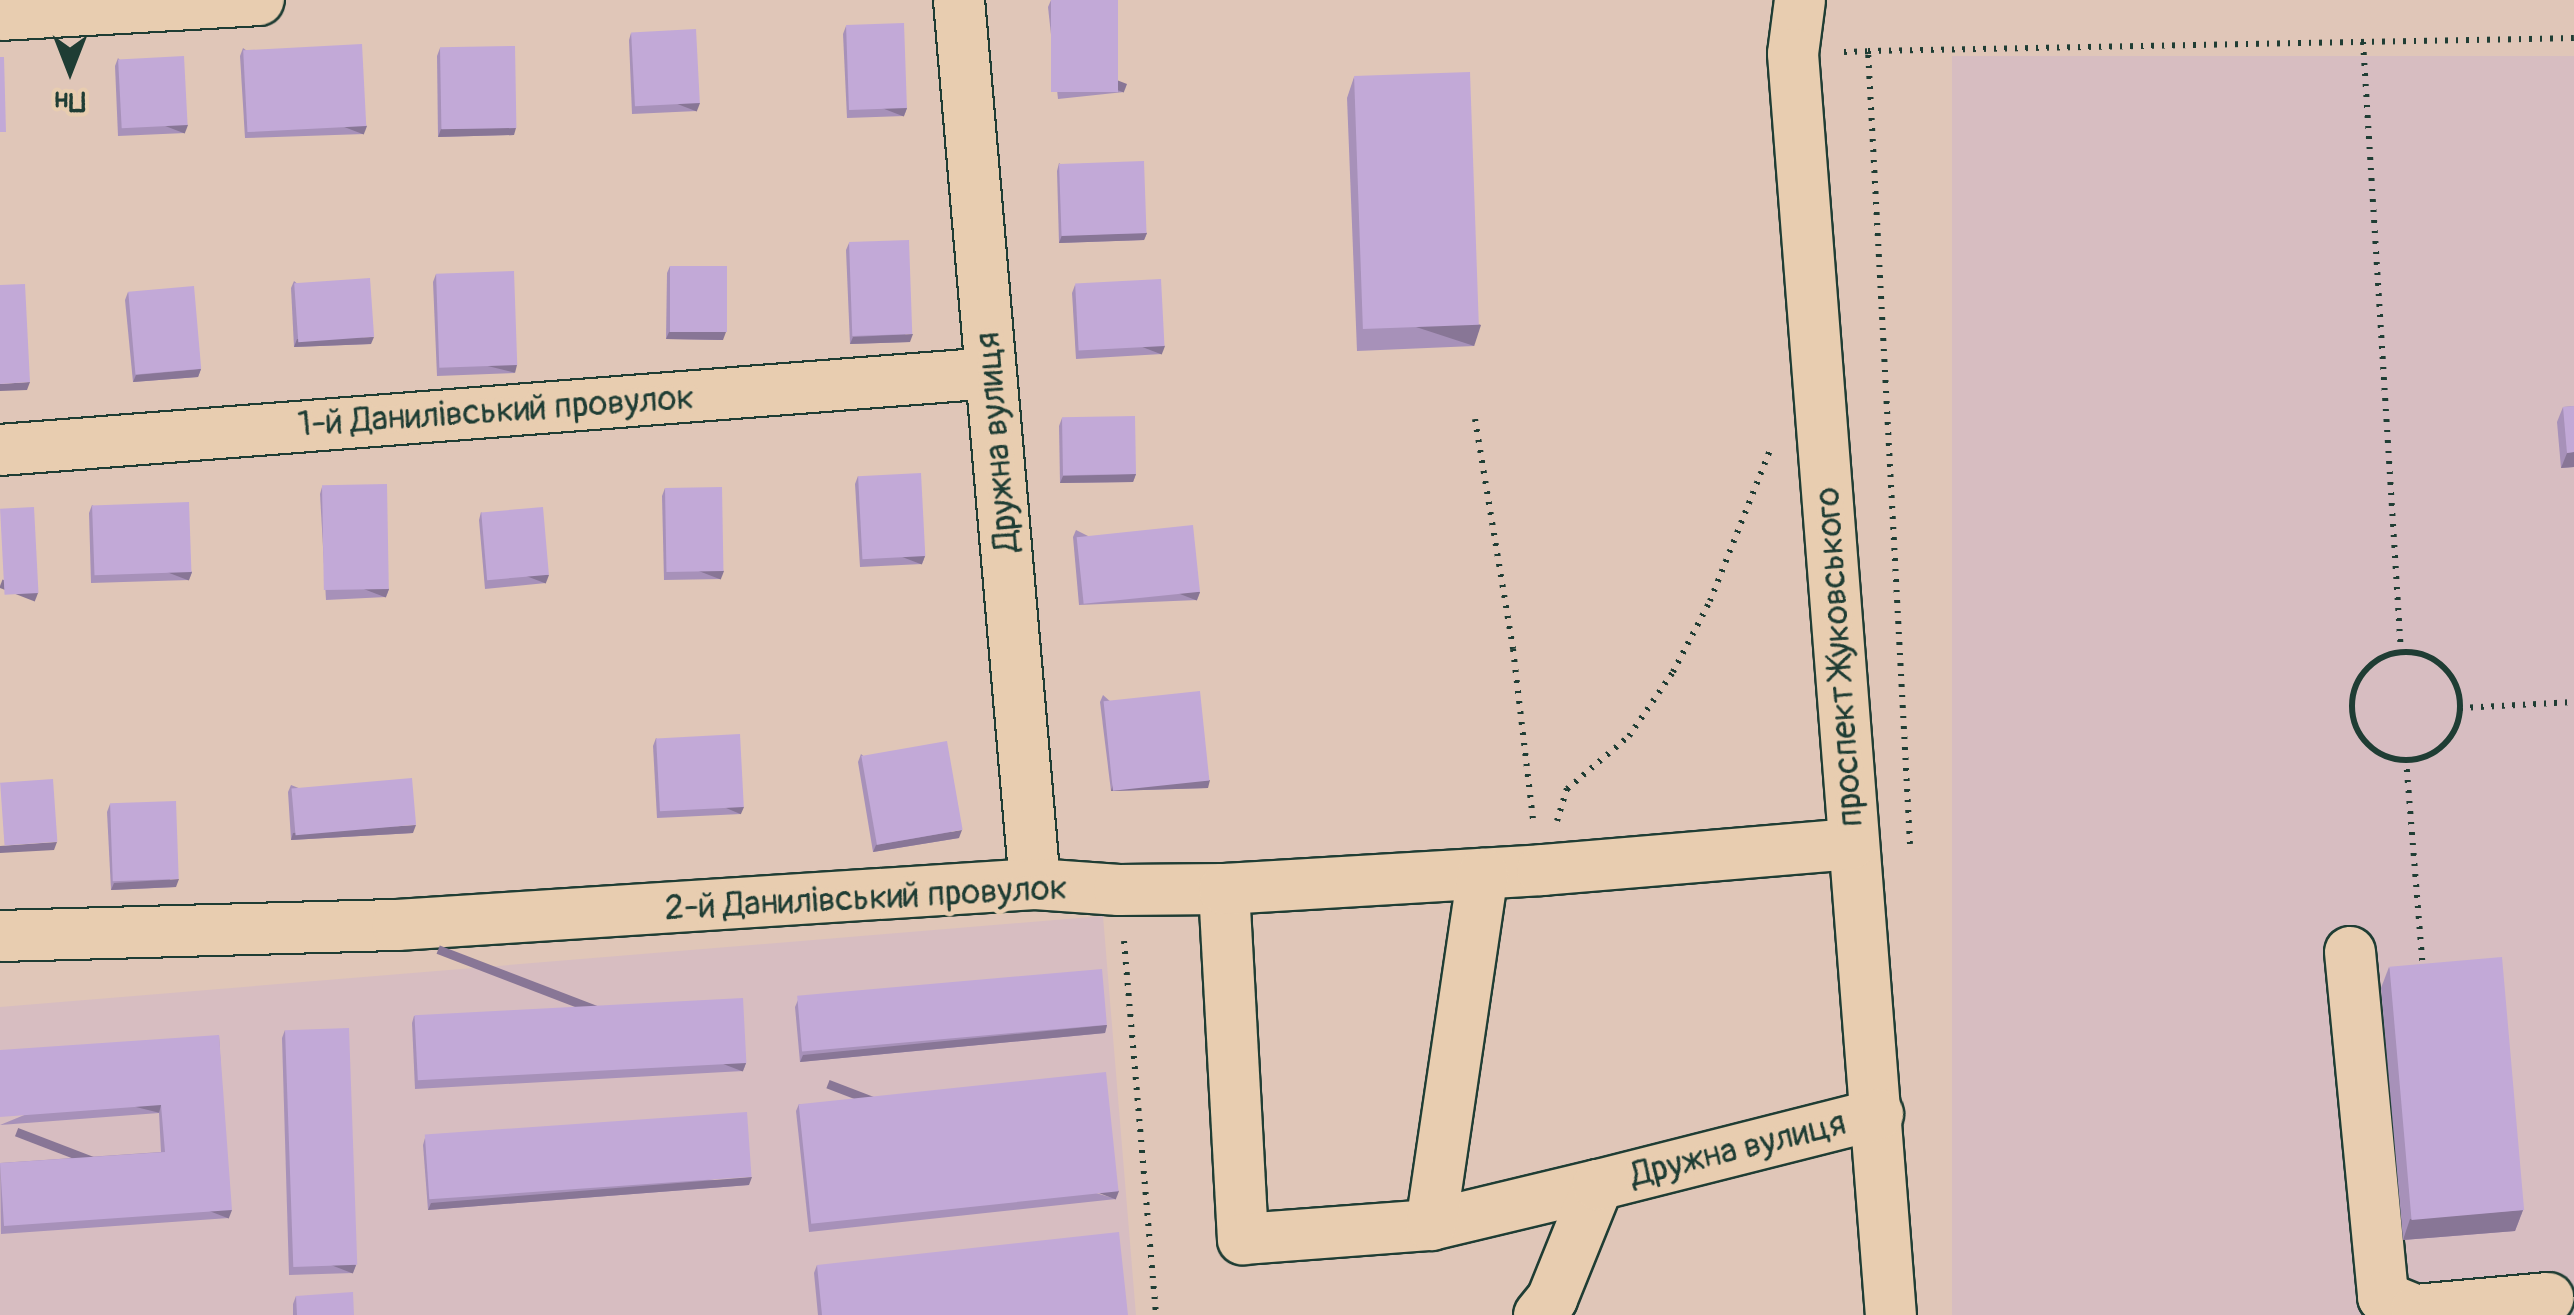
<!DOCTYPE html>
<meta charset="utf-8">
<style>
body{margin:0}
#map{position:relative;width:2574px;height:1315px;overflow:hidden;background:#e0c6b8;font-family:Pangolin,sans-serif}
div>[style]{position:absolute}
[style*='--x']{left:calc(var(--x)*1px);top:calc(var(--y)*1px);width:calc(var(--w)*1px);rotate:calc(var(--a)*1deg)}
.built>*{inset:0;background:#d7bdc1;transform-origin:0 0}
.path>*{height:6px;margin-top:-3px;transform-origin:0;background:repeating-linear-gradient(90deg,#1f3d34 0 2.5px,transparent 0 10.5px)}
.path>.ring{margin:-3px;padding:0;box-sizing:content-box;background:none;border:6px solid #1f3d34;border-radius:50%}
.roads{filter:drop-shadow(2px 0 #1f3d34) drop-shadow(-2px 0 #1f3d34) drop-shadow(0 2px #1f3d34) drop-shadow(0 -2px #1f3d34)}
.minor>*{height:50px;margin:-25px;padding:0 25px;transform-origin:25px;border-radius:25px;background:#e8cdb0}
.wall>*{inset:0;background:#a791b9}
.shaded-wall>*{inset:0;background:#887696;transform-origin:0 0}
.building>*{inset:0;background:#c2a9d7;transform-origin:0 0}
span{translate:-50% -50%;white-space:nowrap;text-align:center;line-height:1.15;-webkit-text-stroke:10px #e8cdb0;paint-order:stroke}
.street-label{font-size:35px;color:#1f3d34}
.north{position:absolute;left:20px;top:20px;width:100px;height:100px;-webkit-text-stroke:8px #e8cdb0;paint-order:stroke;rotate:180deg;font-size:28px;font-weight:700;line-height:40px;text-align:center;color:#1f3d34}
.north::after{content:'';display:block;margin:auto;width:35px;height:45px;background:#1f3d34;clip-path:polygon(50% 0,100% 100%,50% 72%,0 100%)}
</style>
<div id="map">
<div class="built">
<i style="left:2574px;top:56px;width:1259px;height:622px;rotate:90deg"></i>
<i style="clip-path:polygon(1103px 916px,1136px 1315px,0 1315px,0 1007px)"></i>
</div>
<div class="path">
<i style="--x:2363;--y:42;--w:611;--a:86.44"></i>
<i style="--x:1844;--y:52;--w:24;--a:-2"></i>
<i style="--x:1475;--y:419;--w:233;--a:80.6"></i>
<i style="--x:1513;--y:649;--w:172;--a:83.3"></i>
<i class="ring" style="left:2352px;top:652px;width:102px;height:102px"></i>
<i style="--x:2460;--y:708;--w:114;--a:-3"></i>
<i style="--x:2406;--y:759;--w:214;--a:85.4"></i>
<i style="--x:1557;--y:821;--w:34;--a:-73"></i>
<i style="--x:1567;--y:789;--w:82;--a:-40.5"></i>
<i style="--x:1629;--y:736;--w:78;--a:-55.5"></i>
<i style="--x:1673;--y:672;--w:80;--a:-62.5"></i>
<i style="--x:1710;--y:601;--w:165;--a:-68.3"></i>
<i style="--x:1910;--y:844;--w:794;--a:-93.03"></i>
<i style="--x:1868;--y:51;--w:706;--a:-1.05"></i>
<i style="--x:1124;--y:941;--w:375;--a:85.1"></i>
</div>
<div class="roads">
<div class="minor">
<i style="--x:959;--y:0;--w:887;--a:85.09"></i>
<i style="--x:1800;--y:0;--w:54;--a:97.4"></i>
<i style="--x:1793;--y:54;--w:1265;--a:85.56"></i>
<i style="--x:0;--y:15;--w:259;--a:-3.3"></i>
<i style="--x:0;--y:450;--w:994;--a:-4.44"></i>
<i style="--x:1224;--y:889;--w:351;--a:86.9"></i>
<i style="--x:1243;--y:1239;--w:189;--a:-4.3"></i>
<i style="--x:1431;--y:1225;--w:172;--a:-13.5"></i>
<i style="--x:0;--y:936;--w:397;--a:-1.6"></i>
<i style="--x:397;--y:925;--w:639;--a:-3.68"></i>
<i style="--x:1035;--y:884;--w:84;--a:4.1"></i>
<i style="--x:1119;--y:890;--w:105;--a:-0.5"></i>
<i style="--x:1224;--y:889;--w:319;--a:-3.4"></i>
<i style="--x:1542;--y:870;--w:310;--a:-4.8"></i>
<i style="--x:2350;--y:952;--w:347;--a:84.5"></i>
<i style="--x:2383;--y:1297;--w:35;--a:22"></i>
<i style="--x:2416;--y:1310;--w:133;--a:-5.2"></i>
<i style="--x:1431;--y:1225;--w:355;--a:-81.6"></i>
<i style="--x:1539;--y:1315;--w:21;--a:-51"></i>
<i style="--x:1552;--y:1299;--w:123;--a:-68"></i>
<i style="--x:1598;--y:1185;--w:289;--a:-14.2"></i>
</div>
</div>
<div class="wall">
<i style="clip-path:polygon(1051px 0,1124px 92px,1058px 99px,1048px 7px)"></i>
<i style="clip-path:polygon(846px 26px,907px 108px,904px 116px,847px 118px,843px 34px)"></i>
<i style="clip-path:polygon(631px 33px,697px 111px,632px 114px,629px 40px)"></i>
<i style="clip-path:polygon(243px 48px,364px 134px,245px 138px,240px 56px)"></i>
<i style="clip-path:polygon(440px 48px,514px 135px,438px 137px,437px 56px)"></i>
<i style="clip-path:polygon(118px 58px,185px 133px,118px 136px,115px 66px)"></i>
<i style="clip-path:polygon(1354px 77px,1474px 346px,1357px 351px,1347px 98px)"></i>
<i style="clip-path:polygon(1059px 163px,1147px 233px,1144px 240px,1059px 243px,1057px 171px)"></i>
<i style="clip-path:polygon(849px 243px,910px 342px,850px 344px,846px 250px)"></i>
<i style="clip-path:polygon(670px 266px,723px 340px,666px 339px,667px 273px)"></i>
<i style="clip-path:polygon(436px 274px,515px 373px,437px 376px,433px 282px)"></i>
<i style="clip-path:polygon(294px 281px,371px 344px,294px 347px,291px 288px)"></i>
<i style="clip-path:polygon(1075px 285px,1162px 354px,1076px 359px,1072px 293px)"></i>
<i style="clip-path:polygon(128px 292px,201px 369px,198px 377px,133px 382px,125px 300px)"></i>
<i style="clip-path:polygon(2574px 406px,2574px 467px,2561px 468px,2557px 422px,2563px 407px)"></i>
<i style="clip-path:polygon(1062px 418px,1136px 474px,1133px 482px,1060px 483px,1059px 426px)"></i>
<i style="clip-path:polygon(858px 476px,925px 556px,922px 564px,860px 567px,855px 484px)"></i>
<i style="clip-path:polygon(322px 487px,389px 589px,386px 597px,326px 600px,320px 494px)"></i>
<i style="clip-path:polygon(665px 488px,721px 579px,664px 580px,662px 496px)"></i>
<i style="clip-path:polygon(92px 505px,192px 572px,189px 580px,91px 583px,89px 513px)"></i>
<i style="clip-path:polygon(481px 512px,546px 583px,485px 589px,479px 520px)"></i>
<i style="clip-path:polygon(1076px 530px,1200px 592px,1197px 600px,1079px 605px,1073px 537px)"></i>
<i style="clip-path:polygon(1103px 695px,1208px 788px,1111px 791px,1100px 702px)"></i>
<i style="clip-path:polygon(656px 738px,741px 814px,657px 818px,653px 746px)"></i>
<i style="clip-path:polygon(861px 754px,959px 838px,873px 852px,858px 762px)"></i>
<i style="clip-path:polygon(291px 785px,413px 833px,291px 840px,288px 792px)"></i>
<i style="clip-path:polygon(110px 804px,176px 887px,111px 890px,107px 812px)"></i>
<i style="clip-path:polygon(2389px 967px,2523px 1210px,2515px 1231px,2403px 1240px,2381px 988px)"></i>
<i style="clip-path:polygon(798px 1000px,1107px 1025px,1105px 1033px,800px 1062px,795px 1007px)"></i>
<i style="clip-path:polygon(414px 1016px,746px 1063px,743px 1071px,415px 1089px,412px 1023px)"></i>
<i style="clip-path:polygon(285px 1030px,356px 1265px,353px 1273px,289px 1275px,282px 1038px)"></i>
<i style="clip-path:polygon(219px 1035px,229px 1218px,1px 1234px,0 1163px,161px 1152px,159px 1113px,0 1125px)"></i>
<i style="clip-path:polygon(799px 1104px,1116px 1199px,809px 1232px,796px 1111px)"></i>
<i style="clip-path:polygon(425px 1138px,749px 1185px,428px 1210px,423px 1145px)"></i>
<i style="clip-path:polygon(817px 1265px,1128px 1315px,818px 1315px,814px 1273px)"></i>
<i style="clip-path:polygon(296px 1296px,354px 1315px,293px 1315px,293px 1304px)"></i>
</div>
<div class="shaded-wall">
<i style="left:1127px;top:84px;width:9px;height:66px;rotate:111deg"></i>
<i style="left:700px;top:103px;width:9px;height:65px;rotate:111deg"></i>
<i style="left:907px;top:108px;width:9px;height:58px;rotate:111deg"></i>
<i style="left:188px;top:125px;width:9px;height:67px;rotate:111deg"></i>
<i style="left:367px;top:126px;width:9px;height:119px;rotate:111deg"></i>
<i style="clip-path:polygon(516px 128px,514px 135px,438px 137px,441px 129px)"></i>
<i style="clip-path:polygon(1147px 233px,1144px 240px,1059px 243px,1062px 235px)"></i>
<i style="left:1481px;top:325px;width:22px;height:116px;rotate:108deg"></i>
<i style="clip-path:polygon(669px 332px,726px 332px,723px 340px,666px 339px)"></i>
<i style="clip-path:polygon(913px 334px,910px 342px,850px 344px,853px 337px)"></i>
<i style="clip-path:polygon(374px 337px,371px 344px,294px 347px,297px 339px)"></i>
<i style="left:1165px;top:346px;width:9px;height:86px;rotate:111deg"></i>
<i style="left:517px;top:365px;width:8px;height:77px;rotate:104deg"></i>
<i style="clip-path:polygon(201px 369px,198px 377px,133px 382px,136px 375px)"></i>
<i style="clip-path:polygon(30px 382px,27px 390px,0 391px,0 384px)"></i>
<i style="clip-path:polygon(2574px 452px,2574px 467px,2561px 468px,2567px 453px)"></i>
<i style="clip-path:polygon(1136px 474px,1133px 482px,1060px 483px,1063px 476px)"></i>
<i style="left:925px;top:556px;width:9px;height:62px;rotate:111deg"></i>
<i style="left:724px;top:571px;width:9px;height:57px;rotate:111deg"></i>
<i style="left:192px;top:572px;width:9px;height:98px;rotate:111deg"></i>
<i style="left:549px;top:575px;width:9px;height:62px;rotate:111deg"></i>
<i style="left:389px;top:589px;width:9px;height:61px;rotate:111deg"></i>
<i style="left:1200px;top:592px;width:9px;height:118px;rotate:111deg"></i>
<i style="left:38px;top:593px;width:9px;height:38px;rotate:111deg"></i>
<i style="clip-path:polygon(1210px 780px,1208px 788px,1111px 791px,1113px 784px)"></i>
<i style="left:744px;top:807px;width:8px;height:84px;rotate:113deg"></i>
<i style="clip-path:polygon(416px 825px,413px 833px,291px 840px,293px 833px)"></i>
<i style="clip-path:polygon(962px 830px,959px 838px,873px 852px,876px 845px)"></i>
<i style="clip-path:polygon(57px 842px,54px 850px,0 853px,0 846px)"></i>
<i style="clip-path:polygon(179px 879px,176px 887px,111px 890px,114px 883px)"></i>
<i style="clip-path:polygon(1107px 1025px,1105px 1033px,800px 1062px,803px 1055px)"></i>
<i style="left:746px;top:1063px;width:9px;height:328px;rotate:111deg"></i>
<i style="left:161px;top:1105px;width:8px;height:161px;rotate:104deg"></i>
<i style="clip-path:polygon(752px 1177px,749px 1185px,428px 1210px,431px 1203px)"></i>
<i style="left:1119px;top:1191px;width:9px;height:310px;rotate:111deg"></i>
<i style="left:232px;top:1210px;width:9px;height:229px;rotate:111deg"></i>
<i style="clip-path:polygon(2523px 1210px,2515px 1231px,2403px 1240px,2410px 1219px)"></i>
<i style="left:356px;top:1265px;width:9px;height:64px;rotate:111deg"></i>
</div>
<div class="building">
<i style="left:1051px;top:0;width:67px;height:92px"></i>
<i style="left:904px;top:23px;width:85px;height:58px;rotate:88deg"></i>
<i style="left:696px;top:29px;width:74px;height:65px;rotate:87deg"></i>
<i style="left:362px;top:44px;width:82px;height:119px;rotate:87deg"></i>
<i style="left:515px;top:46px;width:82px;height:75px;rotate:89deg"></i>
<i style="left:184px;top:56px;width:69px;height:66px;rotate:87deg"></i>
<i style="clip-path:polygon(0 57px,4px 57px,6px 132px,0 132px)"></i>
<i style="left:1470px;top:72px;width:253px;height:116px;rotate:88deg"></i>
<i style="left:1144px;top:161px;width:72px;height:85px;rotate:88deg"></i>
<i style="left:909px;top:240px;width:94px;height:60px;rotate:88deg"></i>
<i style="left:670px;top:266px;width:57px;height:66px"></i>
<i style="left:514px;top:271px;width:94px;height:78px;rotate:88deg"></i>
<i style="left:370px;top:278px;width:59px;height:76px;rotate:86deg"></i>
<i style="left:1161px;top:279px;width:67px;height:86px;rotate:87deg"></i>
<i style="clip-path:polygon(25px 284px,30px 382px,0 384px,0 285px)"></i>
<i style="left:194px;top:286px;width:83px;height:66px;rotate:85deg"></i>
<i style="clip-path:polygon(2574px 406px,2574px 452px,2567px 453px,2563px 407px)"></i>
<i style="left:1135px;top:416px;width:58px;height:73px;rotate:89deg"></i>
<i style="left:921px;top:473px;width:83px;height:63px;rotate:87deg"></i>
<i style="left:387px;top:484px;width:105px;height:65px;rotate:89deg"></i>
<i style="left:722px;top:487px;width:84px;height:57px;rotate:89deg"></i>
<i style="left:189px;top:502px;width:70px;height:97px;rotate:88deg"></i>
<i style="left:34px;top:507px;width:86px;height:34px;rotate:87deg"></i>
<i style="left:543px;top:507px;width:68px;height:62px;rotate:85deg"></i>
<i style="left:1193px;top:525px;width:67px;height:117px;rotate:84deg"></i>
<i style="left:1200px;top:691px;width:90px;height:97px;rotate:84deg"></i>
<i style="left:740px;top:734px;width:73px;height:84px;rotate:87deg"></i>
<i style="left:947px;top:741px;width:90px;height:87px;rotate:80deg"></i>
<i style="left:412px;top:778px;width:47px;height:121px;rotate:85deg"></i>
<i style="left:53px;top:779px;width:63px;height:53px;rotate:86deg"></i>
<i style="left:176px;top:801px;width:78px;height:66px;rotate:88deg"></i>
<i style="left:2502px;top:957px;width:254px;height:113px;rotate:85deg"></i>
<i style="left:1102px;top:969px;width:56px;height:306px;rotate:85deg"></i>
<i style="left:743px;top:998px;width:65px;height:329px;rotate:87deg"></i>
<i style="left:349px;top:1028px;width:237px;height:64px;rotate:88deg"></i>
<i style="clip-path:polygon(219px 1035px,232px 1210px,4px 1226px,0 1163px,165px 1152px,161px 1105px,0 1117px,0 1050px)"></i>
<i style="left:1106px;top:1072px;width:120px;height:309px;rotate:84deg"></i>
<i style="left:747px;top:1112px;width:65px;height:323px;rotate:86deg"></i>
<i style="clip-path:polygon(1119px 1232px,1128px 1315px,822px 1315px,817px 1265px)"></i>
<i style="clip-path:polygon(353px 1292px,354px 1315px,297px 1315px,296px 1296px)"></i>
</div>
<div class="street-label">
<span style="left:496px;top:411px;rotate:-4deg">1-й Данилівський провулок</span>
<span style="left:997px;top:442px;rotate:-95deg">Дружна вулиця</span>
<span style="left:1839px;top:657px;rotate:-94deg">проспект Жуковського</span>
<span style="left:866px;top:898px;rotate:-3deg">2-й Данилівський провулок</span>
<span style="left:1738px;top:1149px;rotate:-14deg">Дружна вулиця</span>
</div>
<div class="north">Пн</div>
</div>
